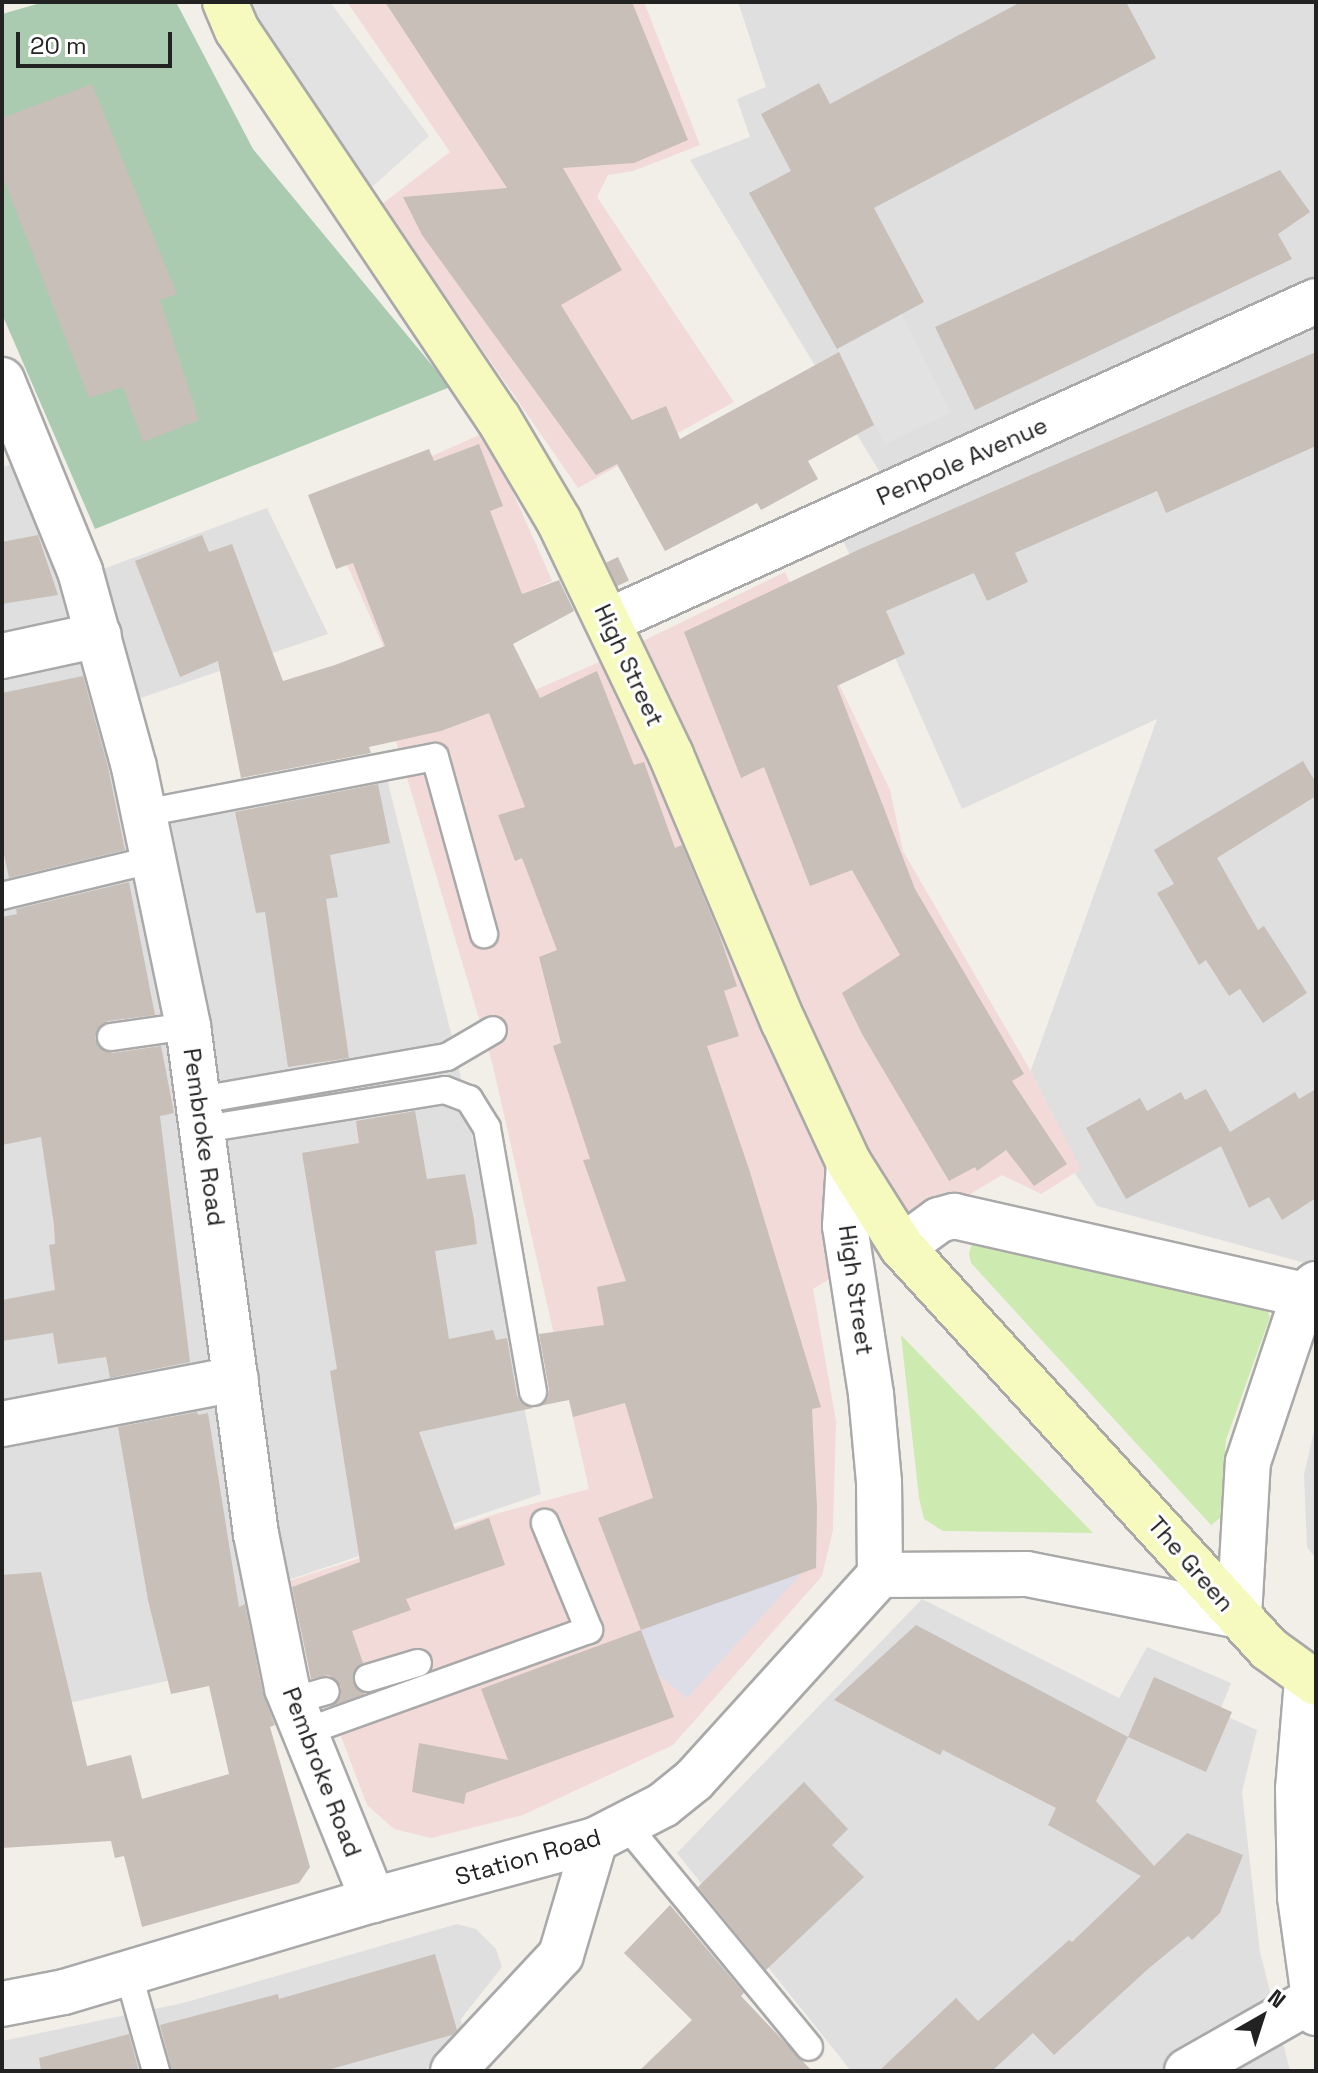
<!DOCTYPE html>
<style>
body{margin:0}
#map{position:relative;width:1318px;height:2073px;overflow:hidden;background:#f2efe9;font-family:"Space Grotesk",sans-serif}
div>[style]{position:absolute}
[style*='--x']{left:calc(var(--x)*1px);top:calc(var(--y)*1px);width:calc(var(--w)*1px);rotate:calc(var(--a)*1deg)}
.residential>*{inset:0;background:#e0dfdf}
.commercial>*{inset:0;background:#f2dad9;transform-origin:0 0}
.grass>*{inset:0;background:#cdebb0}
.cemetery>*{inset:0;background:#aacbaf}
.parking>*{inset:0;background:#e2e2e2;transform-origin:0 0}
.plaza>*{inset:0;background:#dddde8}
.building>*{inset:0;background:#c7bfb8;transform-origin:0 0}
.roads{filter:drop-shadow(2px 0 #a9a9a9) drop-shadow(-2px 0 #a9a9a9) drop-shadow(0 2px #a9a9a9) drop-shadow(0 -2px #a9a9a9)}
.service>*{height:26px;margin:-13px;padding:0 13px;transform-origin:13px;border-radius:13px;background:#fff}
.minor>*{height:44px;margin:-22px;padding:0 22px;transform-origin:22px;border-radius:22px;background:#fff}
.secondary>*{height:44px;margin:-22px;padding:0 22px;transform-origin:22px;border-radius:22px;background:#f7fabf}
span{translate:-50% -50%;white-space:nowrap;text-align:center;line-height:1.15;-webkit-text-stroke:6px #fff;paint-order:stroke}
.street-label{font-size:24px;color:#222}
.frame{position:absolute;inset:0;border:4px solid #222;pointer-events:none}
.north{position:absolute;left:1222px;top:1977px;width:80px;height:80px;-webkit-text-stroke:6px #fff;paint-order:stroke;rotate:39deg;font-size:22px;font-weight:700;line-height:32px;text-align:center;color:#222}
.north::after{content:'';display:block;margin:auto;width:28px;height:36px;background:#222;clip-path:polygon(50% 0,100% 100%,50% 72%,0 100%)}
.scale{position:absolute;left:16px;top:32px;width:156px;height:36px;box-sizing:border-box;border:4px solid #222;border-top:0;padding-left:10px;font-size:24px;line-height:28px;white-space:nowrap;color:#222;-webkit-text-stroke:6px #fff;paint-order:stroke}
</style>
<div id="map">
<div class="residential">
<i style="clip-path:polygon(738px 2px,1316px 2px,1316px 1266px,1097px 1206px,1022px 1095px,1157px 719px,962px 809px,843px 540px,904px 512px,690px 160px,750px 137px,737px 99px,766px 87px)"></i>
<i style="clip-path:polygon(14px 464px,63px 584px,267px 508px,328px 634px,135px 700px,162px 818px,386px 775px,456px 1053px,541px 1494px,253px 1592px,269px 1658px,2px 1718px,2px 467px)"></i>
<i style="clip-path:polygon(1316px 1422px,1316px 1559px,1307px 1547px,1304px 1475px)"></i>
<i style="clip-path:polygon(922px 1599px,1119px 1698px,1147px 1647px,1231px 1683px,1219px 1713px,1257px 1730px,1242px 1792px,1260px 1952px,1290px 2071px,851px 2071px,677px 1853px)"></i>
<i style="clip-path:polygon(457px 1924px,476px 1929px,496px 1949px,502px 1967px,461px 2019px,463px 2032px,424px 2071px,2px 2071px,2px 2041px,183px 2003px)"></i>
</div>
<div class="commercial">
<i style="clip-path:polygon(347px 2px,644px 2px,700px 145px,633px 171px,608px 175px,597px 197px,734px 402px,578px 488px,382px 204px,450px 152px)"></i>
<i style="left:486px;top:432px;width:163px;height:181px;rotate:66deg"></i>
<i style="clip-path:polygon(785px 572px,890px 790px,903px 851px,1029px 1068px,1081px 1169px,1041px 1194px,1002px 1175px,813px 1289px,836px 1421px,833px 1530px,822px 1576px,673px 1745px,523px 1815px,431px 1838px,394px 1829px,367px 1805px,283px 1583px,502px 1512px,589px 1489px,492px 1062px,396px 741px,443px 730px,604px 660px)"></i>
</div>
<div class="grass">
<i style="clip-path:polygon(974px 1238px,1265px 1305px,1270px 1317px,1226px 1440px,1220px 1518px,1211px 1525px,971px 1263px,969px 1253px)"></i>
<i style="clip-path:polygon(901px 1335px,1093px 1533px,943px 1531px,924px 1519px,919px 1498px)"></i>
</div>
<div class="cemetery">
<i style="clip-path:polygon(44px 2px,176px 2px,253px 149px,450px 387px,95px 529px,2px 314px,2px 14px)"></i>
</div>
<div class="parking">
<i style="clip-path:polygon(225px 2px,330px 2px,429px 136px,353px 204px)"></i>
<i style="left:902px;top:314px;width:110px;height:73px;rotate:64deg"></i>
</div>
<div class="plaza">
<i style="clip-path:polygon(803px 1572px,687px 1698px,658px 1675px,641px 1630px)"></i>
</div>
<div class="building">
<i style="clip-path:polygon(385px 2px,632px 2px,688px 140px,634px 163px,563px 168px,622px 270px,561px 305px,632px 420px,666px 406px,680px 439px,839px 352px,874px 425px,808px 461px,818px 479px,761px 510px,757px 503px,746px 509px,665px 551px,617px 464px,596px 475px,422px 235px,403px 197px,507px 188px)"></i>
<i style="clip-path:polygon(1021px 2px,1126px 2px,1156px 58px,874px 208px,924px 302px,837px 349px,749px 193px,791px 171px,761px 114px,819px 83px,830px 104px)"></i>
<i style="clip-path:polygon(92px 84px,177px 294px,160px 300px,199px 420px,143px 442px,123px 387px,89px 398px,2px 175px,2px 118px)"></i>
<i style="clip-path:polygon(1280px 170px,1310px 212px,1278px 234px,1292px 259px,975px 410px,935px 327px)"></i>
<i style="clip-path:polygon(1316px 352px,1316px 446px,1166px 513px,1157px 491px,1015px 553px,1028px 582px,987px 601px,974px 573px,886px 611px,905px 654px,837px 686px,915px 889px,1024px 1074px,1012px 1081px,1067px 1164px,1034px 1186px,1006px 1150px,977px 1171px,975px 1167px,949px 1181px,862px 1034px,842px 993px,900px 955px,852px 870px,810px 886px,764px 767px,741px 778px,684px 632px,860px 549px)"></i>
<i style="clip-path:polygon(479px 444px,503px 506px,490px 511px,522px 594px,559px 580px,574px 611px,513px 644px,540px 698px,597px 671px,634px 765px,644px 762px,675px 848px,682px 845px,719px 934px,737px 986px,724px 991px,739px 1036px,707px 1046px,749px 1169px,821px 1407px,812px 1409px,817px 1508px,816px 1568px,641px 1630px,674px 1717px,466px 1793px,464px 1804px,412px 1792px,419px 1743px,508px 1760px,481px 1689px,641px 1630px,598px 1518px,653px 1498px,625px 1403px,573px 1417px,569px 1400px,539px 1406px,548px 1398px,549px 1390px,539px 1334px,604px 1325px,597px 1287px,626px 1281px,583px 1160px,590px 1159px,553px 1046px,561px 1043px,539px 957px,557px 950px,522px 858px,515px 861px,498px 815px,525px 807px,489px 713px,441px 731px,369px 747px,371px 753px,241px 778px,218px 661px,180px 677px,135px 561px,202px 535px,209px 552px,232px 544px,283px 681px,335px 665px,385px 646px,353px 563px,336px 569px,308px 495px,429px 449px,434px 461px)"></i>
<i style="clip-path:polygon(38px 535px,58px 595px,2px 604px,2px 542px)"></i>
<i style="left:618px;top:557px;width:26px;height:13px;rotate:65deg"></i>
<i style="clip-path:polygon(83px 676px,108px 767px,125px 850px,9px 878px,2px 845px,2px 693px)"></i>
<i style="clip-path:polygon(1303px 761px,1316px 783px,1316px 796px,1217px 858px,1258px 930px,1264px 926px,1307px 993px,1263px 1023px,1240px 989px,1229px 996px,1206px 960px,1199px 965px,1157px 893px,1174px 884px,1154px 850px)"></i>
<i style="clip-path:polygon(378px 784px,390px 843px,330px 855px,338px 897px,326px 899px,349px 1058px,288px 1067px,265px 912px,256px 913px,235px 812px)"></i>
<i style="clip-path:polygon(129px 882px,155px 1015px,108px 1021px,97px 1030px,95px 1038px,99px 1047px,112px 1053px,161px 1046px,174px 1113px,160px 1116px,190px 1362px,110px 1378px,106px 1357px,58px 1364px,53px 1333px,2px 1341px,2px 1300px,55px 1290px,49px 1245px,55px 1244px,54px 1225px,41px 1137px,2px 1145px,2px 917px,17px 914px,16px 909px)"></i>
<i style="clip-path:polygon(1206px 1089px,1230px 1132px,1295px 1092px,1299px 1099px,1316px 1089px,1316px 1198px,1282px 1220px,1269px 1197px,1249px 1208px,1221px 1146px,1126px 1199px,1086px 1128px,1140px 1098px,1147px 1111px,1181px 1092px,1185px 1100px)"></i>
<i style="clip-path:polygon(415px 1111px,427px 1179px,465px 1174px,474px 1220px,477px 1244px,435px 1251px,449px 1339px,493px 1330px,496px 1340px,507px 1338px,517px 1396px,521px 1403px,533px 1408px,419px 1432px,455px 1530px,489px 1518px,505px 1565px,406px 1599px,411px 1610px,352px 1631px,363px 1663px,356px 1668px,353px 1682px,365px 1694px,334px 1705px,341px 1696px,341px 1686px,329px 1675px,311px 1679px,292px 1587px,360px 1562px,330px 1371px,337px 1369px,302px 1153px,359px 1143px,356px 1121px)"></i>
<i style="clip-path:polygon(197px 1412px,198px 1415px,208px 1413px,239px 1607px,245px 1604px,263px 1693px,275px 1725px,270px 1727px,310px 1867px,299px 1883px,142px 1927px,124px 1856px,115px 1858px,111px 1841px,2px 1848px,2px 1575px,41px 1572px,87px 1766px,131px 1755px,142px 1799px,229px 1774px,209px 1686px,171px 1694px,148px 1600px,118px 1427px)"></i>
<i style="clip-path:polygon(916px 1625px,1128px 1737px,1154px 1677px,1232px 1712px,1206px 1772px,1128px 1737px,1096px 1801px,1154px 1866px,1187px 1833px,1243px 1855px,1220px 1913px,1192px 1940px,1188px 1936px,1148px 1969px,1054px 2055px,1033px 2033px,992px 2071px,879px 2071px,956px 1998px,978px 2021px,1069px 1940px,1072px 1942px,1141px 1876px,1048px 1825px,1056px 1808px,943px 1750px,940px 1755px,834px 1700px)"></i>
<i style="clip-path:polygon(804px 1782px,848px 1829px,832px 1845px,864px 1877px,766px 1970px,698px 1887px)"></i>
<i style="clip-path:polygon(670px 1905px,744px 1993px,741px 1996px,812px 2071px,639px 2071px,692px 2020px,624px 1953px)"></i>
<i style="clip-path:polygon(435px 1954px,457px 2030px,452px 2035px,324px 2071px,172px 2071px,160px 2025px,278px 1994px,279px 1999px)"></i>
<i style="clip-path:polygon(129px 2034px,139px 2071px,41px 2071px,39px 2058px)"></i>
</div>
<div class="roads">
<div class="service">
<i style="--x:144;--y:813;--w:296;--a:-10.9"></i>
<i style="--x:435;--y:757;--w:184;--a:74.5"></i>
<i style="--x:2;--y:896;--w:157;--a:-13.6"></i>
<i style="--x:111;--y:1037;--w:78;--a:-8.1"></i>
<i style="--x:200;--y:1100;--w:251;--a:-9.9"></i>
<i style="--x:447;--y:1057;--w:53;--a:-30.4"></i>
<i style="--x:204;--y:1129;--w:244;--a:-9.2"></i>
<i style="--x:445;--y:1090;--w:26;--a:21"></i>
<i style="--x:469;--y:1099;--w:34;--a:58"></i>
<i style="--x:487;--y:1128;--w:268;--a:80.1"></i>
<i style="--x:368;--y:1678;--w:52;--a:-16.7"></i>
<i style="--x:292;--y:1701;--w:35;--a:-16"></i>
<i style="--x:305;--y:1732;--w:302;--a:-19.8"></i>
<i style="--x:589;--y:1630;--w:116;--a:-112.4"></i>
<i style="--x:627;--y:1826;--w:286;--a:50.5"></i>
<i style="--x:128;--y:1972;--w:103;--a:74.2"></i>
</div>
<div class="minor">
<i style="--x:2;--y:380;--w:206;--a:67.8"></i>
<i style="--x:80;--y:571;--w:203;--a:74.6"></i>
<i style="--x:134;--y:767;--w:265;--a:78.2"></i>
<i style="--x:188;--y:1026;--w:513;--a:82.38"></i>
<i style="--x:256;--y:1534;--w:157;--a:78.6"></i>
<i style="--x:287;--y:1688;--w:229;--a:67.9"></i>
<i style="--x:608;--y:621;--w:777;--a:-24.32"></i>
<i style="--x:2;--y:656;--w:99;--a:-12.2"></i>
<i style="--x:902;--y:1247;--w:46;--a:-36.1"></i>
<i style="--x:939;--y:1220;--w:16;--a:-15"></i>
<i style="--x:954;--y:1216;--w:359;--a:12.7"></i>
<i style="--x:2;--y:1424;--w:238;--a:-10.9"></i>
<i style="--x:880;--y:1575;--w:147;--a:-0.4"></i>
<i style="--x:1027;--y:1574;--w:216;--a:11.2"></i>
<i style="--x:1239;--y:1616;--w:154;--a:-86.7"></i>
<i style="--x:1248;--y:1462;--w:176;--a:-71.5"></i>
<i style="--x:1304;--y:1295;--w:16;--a:-43"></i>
<i style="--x:1307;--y:1680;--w:109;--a:94.7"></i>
<i style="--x:1298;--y:1789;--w:108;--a:88.9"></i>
<i style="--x:1300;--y:1897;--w:117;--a:82.1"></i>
<i style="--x:2;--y:2004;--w:63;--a:-11"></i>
<i style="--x:64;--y:1992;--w:322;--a:-16.6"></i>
<i style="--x:373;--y:1900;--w:230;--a:-15.1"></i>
<i style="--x:595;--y:1840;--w:76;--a:-27.2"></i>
<i style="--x:663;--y:1805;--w:40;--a:-39"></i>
<i style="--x:694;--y:1780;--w:277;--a:-47.8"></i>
<i style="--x:880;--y:1575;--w:93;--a:-90.6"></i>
<i style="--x:879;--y:1482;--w:88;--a:-95.2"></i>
<i style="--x:871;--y:1394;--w:170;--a:-98.8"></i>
<i style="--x:845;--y:1226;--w:63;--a:-86.4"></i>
<i style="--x:453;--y:2071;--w:158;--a:-47"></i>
<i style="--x:561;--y:1955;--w:120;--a:-73.5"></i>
<i style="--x:1187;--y:2071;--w:144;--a:-29.6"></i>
</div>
<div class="secondary">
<i style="--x:225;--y:2;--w:30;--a:67"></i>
<i style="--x:237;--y:30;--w:468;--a:56.1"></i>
<i style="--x:498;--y:418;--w:120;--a:59.4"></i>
<i style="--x:559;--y:521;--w:259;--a:64.4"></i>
<i style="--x:671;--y:755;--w:289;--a:67.2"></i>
<i style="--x:783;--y:1021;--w:157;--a:65.1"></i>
<i style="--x:849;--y:1163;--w:99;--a:57.8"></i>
<i style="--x:902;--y:1247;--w:544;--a:47.61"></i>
<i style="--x:1269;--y:1649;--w:58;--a:35.9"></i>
</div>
</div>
<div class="street-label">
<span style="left:962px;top:461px;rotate:-24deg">Penpole Avenue</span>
<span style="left:629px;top:665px;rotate:65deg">High Street</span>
<span style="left:204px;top:1137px;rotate:82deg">Pembroke Road</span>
<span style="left:856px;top:1290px;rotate:82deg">High Street</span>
<span style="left:1191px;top:1564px;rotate:49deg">The Green</span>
<span style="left:322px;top:1772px;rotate:69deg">Pembroke Road</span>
<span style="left:528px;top:1857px;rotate:-16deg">Station Road</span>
</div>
<div class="frame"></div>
<div class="north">N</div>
<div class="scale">20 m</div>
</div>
